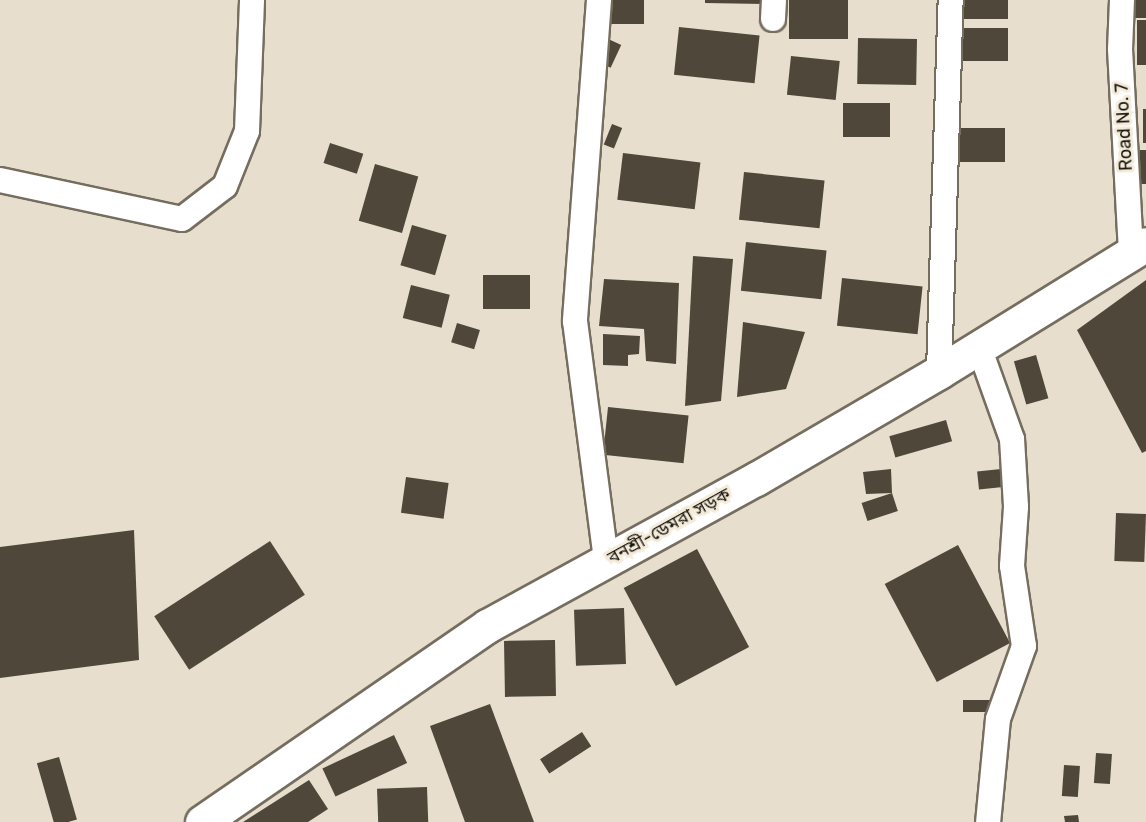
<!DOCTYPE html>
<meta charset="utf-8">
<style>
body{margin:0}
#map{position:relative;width:1146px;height:822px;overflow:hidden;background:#e7decd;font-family:Rubik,"Noto Sans Bengali",sans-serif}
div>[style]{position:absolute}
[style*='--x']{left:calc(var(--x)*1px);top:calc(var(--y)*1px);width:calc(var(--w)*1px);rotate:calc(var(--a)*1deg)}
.building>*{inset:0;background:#4f483a;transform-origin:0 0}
.roads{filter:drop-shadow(2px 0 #756d5f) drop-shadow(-2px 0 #756d5f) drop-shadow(0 2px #756d5f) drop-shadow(0 -2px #756d5f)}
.minor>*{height:24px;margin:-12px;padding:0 12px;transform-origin:12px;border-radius:12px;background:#fff}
.primary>*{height:33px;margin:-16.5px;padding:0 16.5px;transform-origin:16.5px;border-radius:16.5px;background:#fff}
span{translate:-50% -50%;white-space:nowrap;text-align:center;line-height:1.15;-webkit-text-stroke:6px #f4ebda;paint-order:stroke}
.street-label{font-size:18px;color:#16130d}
</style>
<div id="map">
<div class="building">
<i style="left:585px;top:0;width:59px;height:24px"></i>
<i style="clip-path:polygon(705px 0,765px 0,765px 4px,705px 3px)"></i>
<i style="left:789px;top:0;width:59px;height:39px"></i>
<i style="left:961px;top:0;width:47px;height:19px"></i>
<i style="left:1127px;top:0;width:19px;height:18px"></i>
<i style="left:1137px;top:20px;width:9px;height:45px"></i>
<i style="left:679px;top:27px;width:81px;height:48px;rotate:6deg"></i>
<i style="left:960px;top:28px;width:48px;height:33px"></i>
<i style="left:604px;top:37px;width:19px;height:25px;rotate:25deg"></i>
<i style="left:858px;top:38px;width:59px;height:46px;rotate:1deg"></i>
<i style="left:791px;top:56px;width:49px;height:39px;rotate:6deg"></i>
<i style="left:843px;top:103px;width:47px;height:34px"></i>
<i style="left:1143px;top:109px;width:3px;height:34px"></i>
<i style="left:612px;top:124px;width:11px;height:22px;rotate:22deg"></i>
<i style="left:958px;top:128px;width:47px;height:34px"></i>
<i style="left:330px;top:143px;width:35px;height:21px;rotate:18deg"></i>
<i style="left:1140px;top:150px;width:6px;height:34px"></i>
<i style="left:623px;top:153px;width:78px;height:47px;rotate:7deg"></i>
<i style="left:375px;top:164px;width:45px;height:59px;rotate:16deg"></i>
<i style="left:744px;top:172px;width:81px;height:48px;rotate:6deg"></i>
<i style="left:412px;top:225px;width:36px;height:42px;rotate:16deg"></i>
<i style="left:746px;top:242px;width:81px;height:49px;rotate:6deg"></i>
<i style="clip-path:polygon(693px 256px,733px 259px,721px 401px,685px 406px)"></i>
<i style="left:483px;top:275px;width:47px;height:34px"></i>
<i style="left:842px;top:278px;width:81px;height:48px;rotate:6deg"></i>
<i style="clip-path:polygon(604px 279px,679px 283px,676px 364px,646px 361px,644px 329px,599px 326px)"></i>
<i style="clip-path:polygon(1146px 280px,1146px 451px,1142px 453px,1077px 330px)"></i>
<i style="left:411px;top:285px;width:40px;height:34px;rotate:14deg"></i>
<i style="clip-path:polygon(743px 322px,805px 332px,786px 389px,737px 397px)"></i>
<i style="left:457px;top:323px;width:24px;height:20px;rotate:17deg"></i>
<i style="clip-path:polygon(603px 334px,640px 336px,639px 354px,628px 355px,628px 366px,603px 365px)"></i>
<i style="left:1036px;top:355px;width:45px;height:23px;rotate:74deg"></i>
<i style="left:608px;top:407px;width:81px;height:48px;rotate:6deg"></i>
<i style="left:946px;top:420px;width:22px;height:59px;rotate:74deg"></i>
<i style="clip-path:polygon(891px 469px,892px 493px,866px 494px,863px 472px)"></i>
<i style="left:1001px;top:469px;width:18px;height:24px;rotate:84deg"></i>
<i style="left:406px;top:477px;width:43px;height:36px;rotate:8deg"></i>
<i style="left:892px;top:493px;width:19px;height:32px;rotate:72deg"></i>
<i style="left:1116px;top:513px;width:30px;height:48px;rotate:2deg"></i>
<i style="clip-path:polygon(134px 530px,139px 660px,0 678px,0 547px)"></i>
<i style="left:270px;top:541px;width:64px;height:138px;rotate:57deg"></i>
<i style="left:958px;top:545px;width:111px;height:83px;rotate:62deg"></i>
<i style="left:697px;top:549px;width:111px;height:83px;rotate:62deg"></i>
<i style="left:624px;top:608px;width:56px;height:50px;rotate:88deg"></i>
<i style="left:555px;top:640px;width:56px;height:51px;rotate:89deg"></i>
<i style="left:963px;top:700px;width:27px;height:12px"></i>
<i style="clip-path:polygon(490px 704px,534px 822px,465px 822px,430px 726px)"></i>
<i style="left:582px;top:732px;width:17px;height:50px;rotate:57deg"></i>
<i style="left:394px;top:735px;width:31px;height:79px;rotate:65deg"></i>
<i style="left:1096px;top:753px;width:16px;height:30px;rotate:4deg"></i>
<i style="left:59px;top:757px;width:65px;height:23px;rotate:74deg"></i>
<i style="left:1064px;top:765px;width:16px;height:31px;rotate:4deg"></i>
<i style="clip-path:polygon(309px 780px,328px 809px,308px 822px,243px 822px)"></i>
<i style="left:427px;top:787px;width:35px;height:50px;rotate:88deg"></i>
<i style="clip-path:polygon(1078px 815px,1079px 822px,1065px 822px,1064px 816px)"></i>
</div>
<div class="roads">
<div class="minor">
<i style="--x:599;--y:0;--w:322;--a:94.3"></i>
<i style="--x:575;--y:321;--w:241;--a:82.6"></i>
<i style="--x:1122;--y:0;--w:49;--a:92.3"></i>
<i style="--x:1120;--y:49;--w:205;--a:86.9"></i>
<i style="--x:773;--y:19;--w:19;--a:-87"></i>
<i style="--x:0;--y:180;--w:186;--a:12.1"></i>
<i style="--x:182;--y:219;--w:54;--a:-37.5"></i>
<i style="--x:225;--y:186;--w:59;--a:-68.2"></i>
<i style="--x:247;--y:131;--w:131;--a:-87.8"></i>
<i style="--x:979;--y:347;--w:98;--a:70.3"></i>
<i style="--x:1012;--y:439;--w:68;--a:86.6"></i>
<i style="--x:1016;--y:507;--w:59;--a:93.9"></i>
<i style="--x:1012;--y:566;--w:81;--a:81.5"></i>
<i style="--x:1024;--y:646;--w:77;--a:109.6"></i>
<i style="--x:998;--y:719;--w:103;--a:95.5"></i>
<i style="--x:939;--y:372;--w:372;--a:-88.2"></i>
</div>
<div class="primary">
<i style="--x:202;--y:822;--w:346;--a:-34.5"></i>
<i style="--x:487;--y:626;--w:307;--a:-28.7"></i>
<i style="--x:756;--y:479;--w:212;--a:-30.3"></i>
<i style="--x:939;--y:372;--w:243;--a:-31.7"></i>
</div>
</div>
<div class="street-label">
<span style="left:1124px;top:127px;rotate:-93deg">Road No. 7</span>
<span style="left:669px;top:526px;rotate:-29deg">বনশ্রী-ডেমরা সড়ক</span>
</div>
</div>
